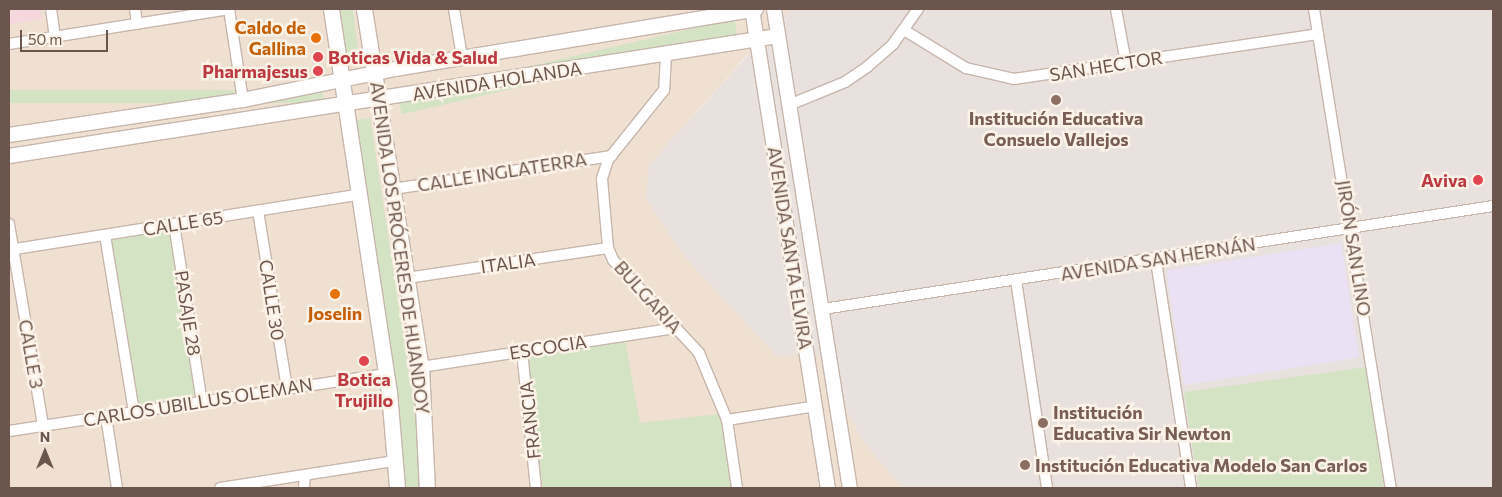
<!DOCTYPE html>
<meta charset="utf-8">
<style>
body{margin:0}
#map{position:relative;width:1502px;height:497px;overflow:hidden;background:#f8eee3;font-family:Commissioner,sans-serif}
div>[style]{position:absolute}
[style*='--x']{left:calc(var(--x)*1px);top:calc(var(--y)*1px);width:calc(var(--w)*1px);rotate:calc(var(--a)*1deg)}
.residential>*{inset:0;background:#efe0d2}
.industrial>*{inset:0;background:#e8e1dd}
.education>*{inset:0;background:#ebe0f4;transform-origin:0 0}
.medical>*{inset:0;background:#f5d7dd}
.green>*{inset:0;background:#d3e3c4;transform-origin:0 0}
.roads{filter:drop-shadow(1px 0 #c7b6ac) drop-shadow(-1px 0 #c7b6ac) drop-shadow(0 1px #c7b6ac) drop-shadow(0 -1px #c7b6ac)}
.minor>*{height:10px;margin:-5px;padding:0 5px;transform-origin:5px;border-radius:5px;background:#fff}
.tertiary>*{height:14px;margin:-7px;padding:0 7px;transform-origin:7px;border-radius:7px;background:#fff}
.secondary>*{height:15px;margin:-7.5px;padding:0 7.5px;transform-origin:7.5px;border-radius:7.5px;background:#fff}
.dots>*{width:14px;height:14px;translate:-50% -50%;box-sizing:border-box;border:2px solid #fcf3e8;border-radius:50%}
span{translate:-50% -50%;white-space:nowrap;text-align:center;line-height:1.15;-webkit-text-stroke:5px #fcf3e8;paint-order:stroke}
.food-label{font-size:18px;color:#c56008;font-weight:700}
.right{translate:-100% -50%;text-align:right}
.health-label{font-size:18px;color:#be3a42;font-weight:700}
.left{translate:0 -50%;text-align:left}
.street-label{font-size:18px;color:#6c554d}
.education-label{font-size:18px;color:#785e54;font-weight:700}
.frame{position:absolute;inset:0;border:10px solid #6c554d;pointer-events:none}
.north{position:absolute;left:20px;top:427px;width:50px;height:50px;-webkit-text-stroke:4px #fcf3e8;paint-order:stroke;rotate:0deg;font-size:14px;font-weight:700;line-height:20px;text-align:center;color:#6c554d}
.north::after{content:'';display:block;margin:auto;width:18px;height:22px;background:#6c554d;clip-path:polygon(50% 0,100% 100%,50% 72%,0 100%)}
.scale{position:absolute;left:20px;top:30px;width:88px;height:22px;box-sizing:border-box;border:2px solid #6c554d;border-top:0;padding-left:6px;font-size:15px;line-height:18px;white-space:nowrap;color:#6c554d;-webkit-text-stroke:4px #fcf3e8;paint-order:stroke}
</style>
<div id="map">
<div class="residential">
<i style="clip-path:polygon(9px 9px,791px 9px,766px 44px,747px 55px,649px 165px,818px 354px,861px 439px,903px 488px,9px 488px)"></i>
</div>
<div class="industrial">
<i style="clip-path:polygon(791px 9px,1493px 9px,1493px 488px,903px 488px,861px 439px,818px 354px,776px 356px,679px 250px,646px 198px,649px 165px,748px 55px,766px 44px)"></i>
</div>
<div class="education">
<i style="left:1341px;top:243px;width:116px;height:177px;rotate:81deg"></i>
</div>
<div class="medical">
<i style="clip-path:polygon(9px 9px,40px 9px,42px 19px,9px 24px)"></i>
</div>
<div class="green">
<i style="clip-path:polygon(335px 9px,353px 9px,359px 58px,343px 61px)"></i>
<i style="left:734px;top:19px;width:18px;height:345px;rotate:77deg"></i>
<i style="left:323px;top:90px;width:13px;height:318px;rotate:90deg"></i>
<i style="clip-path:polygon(370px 118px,419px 436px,421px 488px,405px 488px,352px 121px)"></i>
<i style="left:171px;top:229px;width:168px;height:60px;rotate:81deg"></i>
<i style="clip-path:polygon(625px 340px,640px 423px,721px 414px,731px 488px,543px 488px,525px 353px)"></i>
<i style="clip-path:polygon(1367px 367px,1384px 488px,1199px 488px,1184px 392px)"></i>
</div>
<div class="roads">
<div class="minor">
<i style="--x:51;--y:9;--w:27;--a:82"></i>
<i style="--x:135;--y:9;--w:15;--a:82"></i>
<i style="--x:229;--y:9;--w:92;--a:81.3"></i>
<i style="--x:454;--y:9;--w:49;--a:80.5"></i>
<i style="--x:1116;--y:9;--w:55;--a:79.5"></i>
<i style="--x:1314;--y:9;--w:485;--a:80.9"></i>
<i style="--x:904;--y:30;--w:73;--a:31.5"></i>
<i style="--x:966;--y:68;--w:49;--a:12.9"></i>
<i style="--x:1014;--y:79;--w:307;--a:-8.4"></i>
<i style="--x:9;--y:44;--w:223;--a:-9"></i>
<i style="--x:666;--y:55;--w:35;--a:93"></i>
<i style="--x:664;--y:90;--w:90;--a:128.7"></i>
<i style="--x:608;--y:160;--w:20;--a:108"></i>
<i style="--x:602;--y:179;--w:69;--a:85"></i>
<i style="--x:608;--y:248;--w:13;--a:67"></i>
<i style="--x:613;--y:260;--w:127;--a:47.2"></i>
<i style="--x:699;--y:353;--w:73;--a:67.3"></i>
<i style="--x:727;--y:420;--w:69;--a:81.6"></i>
<i style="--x:789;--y:105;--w:61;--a:-22.3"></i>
<i style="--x:845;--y:82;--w:27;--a:-34"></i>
<i style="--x:867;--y:67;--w:35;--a:-41"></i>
<i style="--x:893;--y:44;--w:43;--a:-54.5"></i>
<i style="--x:393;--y:189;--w:221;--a:-8.6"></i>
<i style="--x:258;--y:211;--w:180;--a:80.7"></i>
<i style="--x:9;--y:224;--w:205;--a:80.4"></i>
<i style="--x:174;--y:224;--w:180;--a:81.1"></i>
<i style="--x:105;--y:235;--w:179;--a:80.7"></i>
<i style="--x:9;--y:250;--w:353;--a:-9"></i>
<i style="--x:1156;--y:261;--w:230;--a:81.2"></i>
<i style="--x:407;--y:278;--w:203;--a:-8.5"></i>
<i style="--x:1016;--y:280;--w:210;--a:81.5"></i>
<i style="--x:823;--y:309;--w:678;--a:-8.74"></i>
<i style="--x:522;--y:351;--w:138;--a:84.2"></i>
<i style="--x:421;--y:367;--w:257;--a:-8.7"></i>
<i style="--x:106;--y:416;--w:73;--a:81.3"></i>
<i style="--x:727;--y:420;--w:90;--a:-8.9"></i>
<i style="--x:9;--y:431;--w:381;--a:-8.6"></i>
<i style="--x:220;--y:488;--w:177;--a:-8.8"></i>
<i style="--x:304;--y:488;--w:13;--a:-86"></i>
</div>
<div class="tertiary">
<i style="--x:752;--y:9;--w:485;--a:81"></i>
<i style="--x:774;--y:9;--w:485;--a:81"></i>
<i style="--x:9;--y:135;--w:237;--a:-8.5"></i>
<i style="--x:243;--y:100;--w:155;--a:-11.5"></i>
<i style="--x:395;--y:69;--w:366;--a:-9.4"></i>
<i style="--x:9;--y:156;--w:778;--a:-8.87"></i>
</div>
<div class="secondary">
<i style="--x:331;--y:9;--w:387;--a:81.4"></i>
<i style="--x:389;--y:392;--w:96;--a:85.2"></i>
<i style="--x:364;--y:9;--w:363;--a:81"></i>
<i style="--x:421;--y:367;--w:121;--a:87.2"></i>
</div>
</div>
<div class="dots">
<i style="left:316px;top:38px;background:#e8710a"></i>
<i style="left:318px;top:57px;background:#e0444e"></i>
<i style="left:318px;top:71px;background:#e0444e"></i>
<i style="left:1056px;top:100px;background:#8d6e63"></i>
<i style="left:1478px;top:180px;background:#e0444e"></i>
<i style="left:335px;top:294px;background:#e8710a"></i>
<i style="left:364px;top:361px;background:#e0444e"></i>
<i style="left:1043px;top:423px;background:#8d6e63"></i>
<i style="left:1025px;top:465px;background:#8d6e63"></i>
</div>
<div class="food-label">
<span class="right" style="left:306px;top:38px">Caldo de<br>Gallina</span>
<span style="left:335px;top:313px">Joselin</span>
</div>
<div class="health-label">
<span class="left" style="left:328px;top:57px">Boticas Vida &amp; Salud</span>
<span class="right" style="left:308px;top:71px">Pharmajesus</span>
<span class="right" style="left:1467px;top:180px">Aviva</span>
<span style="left:364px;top:390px">Botica<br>Trujillo</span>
</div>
<div class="street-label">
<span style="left:1106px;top:66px;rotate:-9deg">SAN HECTOR</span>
<span style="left:497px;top:81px;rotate:-9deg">AVENIDA HOLANDA</span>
<span style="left:502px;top:172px;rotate:-9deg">CALLE INGLATERRA</span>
<span style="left:183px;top:223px;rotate:-9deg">CALLE 65</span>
<span style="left:400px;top:248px;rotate:82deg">AVENIDA LOS PRÓCERES DE HUANDOY</span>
<span style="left:790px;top:248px;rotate:81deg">AVENIDA SANTA ELVIRA</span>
<span style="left:1354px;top:248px;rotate:81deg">JIRÓN SAN LINO</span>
<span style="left:1158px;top:259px;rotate:-9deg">AVENIDA SAN HERNÁN</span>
<span style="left:508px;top:263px;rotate:-8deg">ITALIA</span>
<span style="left:648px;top:297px;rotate:48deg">BULGARIA</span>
<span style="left:272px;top:300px;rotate:81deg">CALLE 30</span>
<span style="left:188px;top:313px;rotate:81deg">PASAJE 28</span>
<span style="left:548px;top:347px;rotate:-9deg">ESCOCIA</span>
<span style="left:31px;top:354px;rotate:80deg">CALLE 3</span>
<span style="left:198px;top:402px;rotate:-9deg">CARLOS UBILLUS OLEMAN</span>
<span style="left:530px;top:420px;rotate:-96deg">FRANCIA</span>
</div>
<div class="education-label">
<span style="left:1056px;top:129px">Institución Educativa<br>Consuelo Vallejos</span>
<span class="left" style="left:1053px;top:423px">Institución<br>Educativa Sir Newton</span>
<span class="left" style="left:1035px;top:465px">Institución Educativa Modelo San Carlos</span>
</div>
<div class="frame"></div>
<div class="north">N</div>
<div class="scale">50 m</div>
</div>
